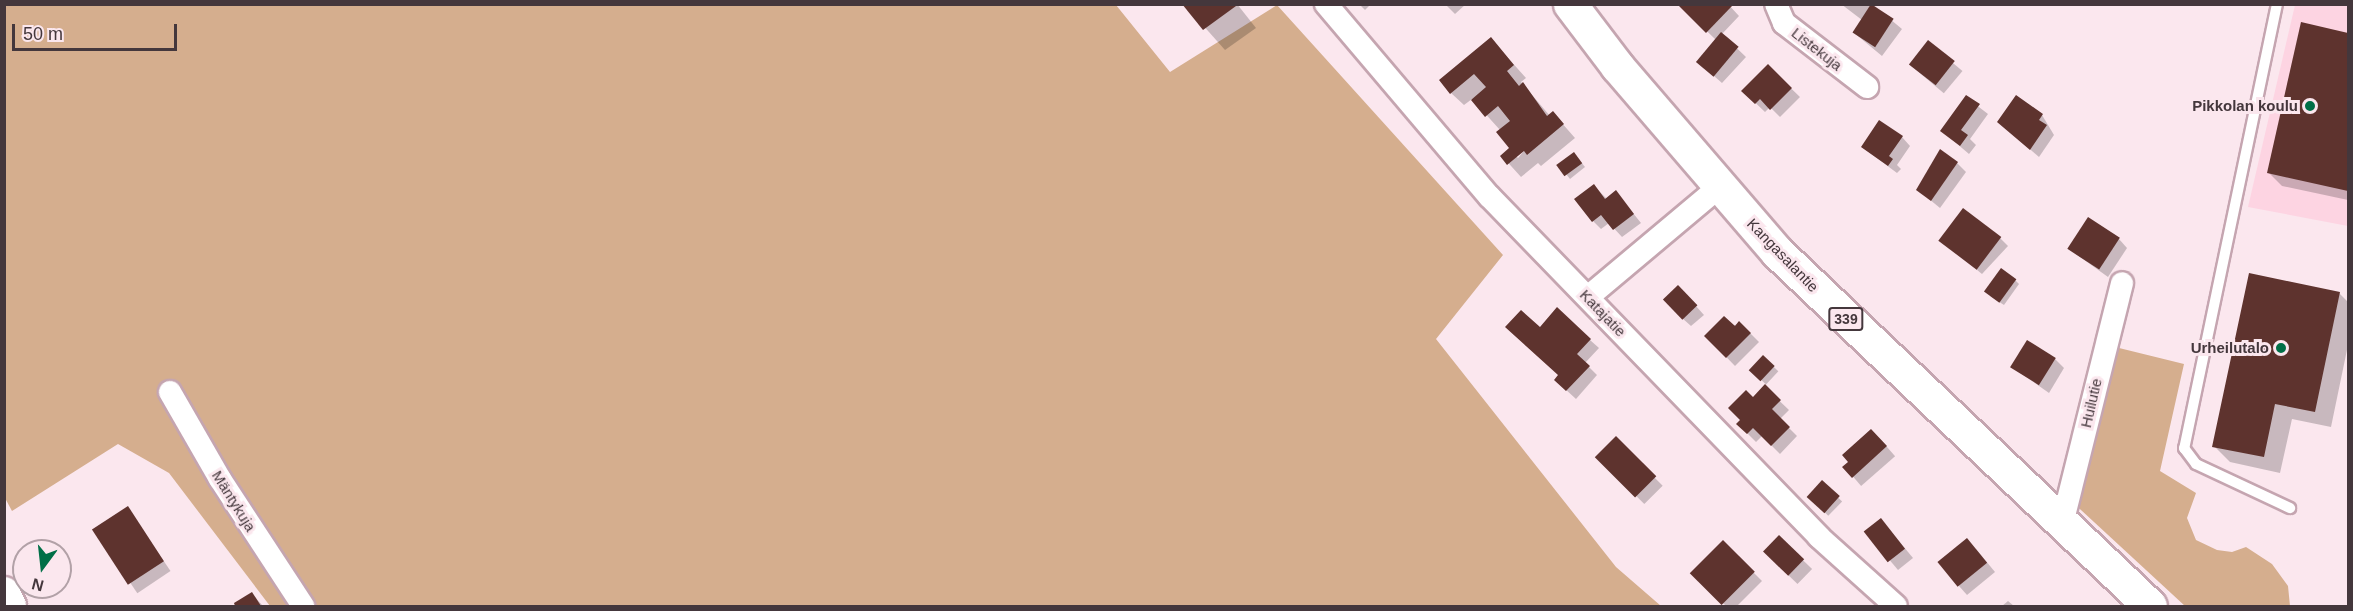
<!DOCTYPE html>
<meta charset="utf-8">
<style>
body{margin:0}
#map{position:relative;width:2353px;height:611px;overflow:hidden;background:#fbe7ee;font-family:Helvetica,sans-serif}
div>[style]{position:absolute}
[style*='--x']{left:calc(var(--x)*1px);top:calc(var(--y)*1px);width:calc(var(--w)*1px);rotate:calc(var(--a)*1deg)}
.built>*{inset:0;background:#fdd4e2}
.forest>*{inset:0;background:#d5ae8e}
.shadow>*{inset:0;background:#0003;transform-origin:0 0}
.building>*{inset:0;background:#5e332e;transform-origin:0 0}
.roads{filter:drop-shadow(2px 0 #c5a5b0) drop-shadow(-2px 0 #c5a5b0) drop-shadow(0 2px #c5a5b0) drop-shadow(0 -2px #c5a5b0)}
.service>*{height:10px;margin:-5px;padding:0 5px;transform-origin:5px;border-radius:5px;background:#fff}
.minor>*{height:22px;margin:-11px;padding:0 11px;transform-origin:11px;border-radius:11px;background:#fff}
.secondary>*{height:32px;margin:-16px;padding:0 16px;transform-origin:16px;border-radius:16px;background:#fff}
.primary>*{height:33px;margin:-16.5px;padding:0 16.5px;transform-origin:16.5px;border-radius:16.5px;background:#fff}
.dots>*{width:16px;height:16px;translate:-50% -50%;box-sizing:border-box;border:3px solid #fbe7ee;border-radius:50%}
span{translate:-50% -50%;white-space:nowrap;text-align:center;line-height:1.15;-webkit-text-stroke:6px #fbe7ee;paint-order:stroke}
.shield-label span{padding:2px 4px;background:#fbe7ee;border:2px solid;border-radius:4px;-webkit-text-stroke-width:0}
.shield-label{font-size:14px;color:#44373c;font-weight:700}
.street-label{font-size:15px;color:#44373c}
.poi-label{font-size:15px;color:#44373c;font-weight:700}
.right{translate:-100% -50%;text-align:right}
.frame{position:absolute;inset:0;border:6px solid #44373c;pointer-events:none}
.north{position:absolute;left:12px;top:539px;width:60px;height:60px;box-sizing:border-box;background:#fbe7ee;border:2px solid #b2a1a7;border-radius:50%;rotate:195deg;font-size:16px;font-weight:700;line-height:24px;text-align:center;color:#44373c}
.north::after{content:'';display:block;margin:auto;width:21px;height:27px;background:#006f47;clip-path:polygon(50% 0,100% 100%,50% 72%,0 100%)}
.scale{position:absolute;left:12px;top:24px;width:165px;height:27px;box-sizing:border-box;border:3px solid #44373c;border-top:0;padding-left:8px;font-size:18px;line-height:21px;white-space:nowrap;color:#44373c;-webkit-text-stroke:4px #fbe7ee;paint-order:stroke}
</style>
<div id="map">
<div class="built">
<i style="clip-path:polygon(2295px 5px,2348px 5px,2348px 226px,2248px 207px)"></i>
</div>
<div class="forest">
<i style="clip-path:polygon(4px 5px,1116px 5px,1170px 72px,1277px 5px,1503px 255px,1436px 339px,1616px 567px,1661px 606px,270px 606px,169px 473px,118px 444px,12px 511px,5px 498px)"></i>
<i style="clip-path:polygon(2115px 347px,2184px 364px,2160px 471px,2196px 493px,2187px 518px,2196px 540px,2217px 550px,2232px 552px,2246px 547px,2272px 564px,2288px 586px,2290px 606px,2185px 606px,2068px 498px)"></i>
</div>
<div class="shadow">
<i style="clip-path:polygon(1184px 4px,1237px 4px,1256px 28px,1225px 50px)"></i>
<i style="clip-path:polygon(1359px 4px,1371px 4px,1365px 10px)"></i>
<i style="clip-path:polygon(1445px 4px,1466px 4px,1455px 14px)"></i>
<i style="clip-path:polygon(1679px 4px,1728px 4px,1739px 16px,1722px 34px,1746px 57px,1722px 83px,1706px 69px,1716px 40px)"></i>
<i style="clip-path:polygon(1841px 4px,1872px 4px,1902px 29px,1882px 56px,1853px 32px,1862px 20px)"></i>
<i style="clip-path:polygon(2302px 24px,2348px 34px,2348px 200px,2282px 186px,2269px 173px)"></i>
<i style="clip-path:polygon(evenodd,1491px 39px,1526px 78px,1521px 82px,1550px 116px,1553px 113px,1575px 138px,1541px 166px,1538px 163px,1521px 177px,1502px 156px,1511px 149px,1500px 130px,1472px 99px,1464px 105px,1451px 93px,1491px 39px,1529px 145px,1518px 158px,1516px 156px,1529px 145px)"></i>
<i style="left:1928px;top:42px;width:45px;height:29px;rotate:40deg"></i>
<i style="clip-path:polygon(1768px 66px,1800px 97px,1780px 117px,1770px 107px,1765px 112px,1743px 91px)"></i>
<i style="clip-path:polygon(1966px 97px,1988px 114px,1970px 139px,1976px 145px,1969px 154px,1942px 131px)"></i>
<i style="clip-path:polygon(2042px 115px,2054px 135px,2039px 157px,2008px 130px)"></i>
<i style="clip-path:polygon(1902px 137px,1910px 146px,1897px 165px,1901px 169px,1897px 173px,1862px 147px)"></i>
<i style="clip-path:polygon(1577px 157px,1585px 167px,1570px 179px,1559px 165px)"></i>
<i style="clip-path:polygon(1957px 163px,1966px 172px,1940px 208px,1918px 190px)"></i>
<i style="clip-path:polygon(1594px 186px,1607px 199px,1616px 192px,1641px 223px,1622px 237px,1609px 223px,1601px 229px,1593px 221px)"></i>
<i style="clip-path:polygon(2000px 238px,2008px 246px,1982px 274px,1940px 240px)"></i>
<i style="clip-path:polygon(2119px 239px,2127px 248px,2108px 277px,2069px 249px)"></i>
<i style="clip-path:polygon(2015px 280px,2019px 284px,2004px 305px,1990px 296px)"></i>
<i style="clip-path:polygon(2339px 293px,2348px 302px,2348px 345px,2331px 427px,2292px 419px,2280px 473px,2230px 462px,2214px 446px)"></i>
<i style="clip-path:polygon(1687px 296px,1704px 315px,1691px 326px,1682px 318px)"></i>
<i style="clip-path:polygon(1740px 323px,1759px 342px,1735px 366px,1706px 336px)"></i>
<i style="clip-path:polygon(1540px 329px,1590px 340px,1599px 348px,1585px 363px,1597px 375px,1576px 399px,1564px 388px)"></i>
<i style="left:1763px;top:357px;width:21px;height:18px;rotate:43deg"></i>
<i style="clip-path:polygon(2055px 359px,2064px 368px,2049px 393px,2012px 367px)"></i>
<i style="clip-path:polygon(1765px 387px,1789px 410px,1780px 419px,1797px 436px,1780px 454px,1762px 436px,1756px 442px,1738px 424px)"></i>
<i style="left:1616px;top:439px;width:66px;height:26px;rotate:45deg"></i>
<i style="left:1880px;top:439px;width:23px;height:45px;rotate:49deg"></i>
<i style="left:1822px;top:482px;width:28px;height:20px;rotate:44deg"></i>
<i style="left:128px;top:508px;width:76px;height:40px;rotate:56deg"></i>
<i style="clip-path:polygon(1889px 529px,1913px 558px,1898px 570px,1866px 532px)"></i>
<i style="left:1779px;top:537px;width:46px;height:21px;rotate:44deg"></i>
<i style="clip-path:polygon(1723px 542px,1762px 581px,1737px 606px,1726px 606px,1692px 573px)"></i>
<i style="clip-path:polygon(1976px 549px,1995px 572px,1967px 595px,1959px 586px)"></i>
<i style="clip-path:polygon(252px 594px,263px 606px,237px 606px,236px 604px)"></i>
<i style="clip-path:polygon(2008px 601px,2014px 606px,2002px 606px)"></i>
</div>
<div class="building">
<i style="clip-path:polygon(1182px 4px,1235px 4px,1236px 6px,1203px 30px)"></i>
<i style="clip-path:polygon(1677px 4px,1730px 4px,1732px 6px,1706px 33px)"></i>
<i style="left:1871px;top:4px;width:27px;height:34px;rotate:33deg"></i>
<i style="clip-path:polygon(2301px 22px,2348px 33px,2348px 191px,2267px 173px)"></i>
<i style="left:1721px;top:32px;width:23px;height:39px;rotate:40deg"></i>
<i style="clip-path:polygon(1491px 37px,1514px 65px,1507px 71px,1519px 86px,1523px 82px,1547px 116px,1553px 111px,1564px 124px,1527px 155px,1524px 151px,1507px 165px,1500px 156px,1509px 148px,1496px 132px,1510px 121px,1498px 106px,1485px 117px,1471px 100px,1486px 87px,1474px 74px,1450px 94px,1439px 80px)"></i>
<i style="left:1928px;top:40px;width:34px;height:31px;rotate:38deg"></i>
<i style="clip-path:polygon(1768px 64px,1792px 88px,1770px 110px,1760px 99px,1755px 104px,1741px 91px)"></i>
<i style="clip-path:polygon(1966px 95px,1980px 104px,1961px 130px,1968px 135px,1960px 146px,1940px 131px)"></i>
<i style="clip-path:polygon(2016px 95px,2043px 114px,2039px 120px,2047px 125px,2030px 150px,1997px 122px)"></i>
<i style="clip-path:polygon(1879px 120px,1903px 136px,1889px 156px,1893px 159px,1888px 166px,1861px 147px)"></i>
<i style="clip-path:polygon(1940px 149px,1958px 162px,1931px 201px,1916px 190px)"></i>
<i style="left:1574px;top:152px;width:14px;height:22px;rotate:54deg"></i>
<i style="clip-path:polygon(1594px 184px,1605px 199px,1616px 190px,1634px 214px,1613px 230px,1601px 215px,1592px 222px,1574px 199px)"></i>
<i style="left:1963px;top:208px;width:48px;height:41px;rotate:37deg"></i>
<i style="left:2088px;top:217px;width:38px;height:38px;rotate:33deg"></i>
<i style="left:2001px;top:268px;width:19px;height:29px;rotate:36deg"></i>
<i style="clip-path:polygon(2249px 273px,2340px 292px,2315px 412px,2275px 404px,2264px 457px,2212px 447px)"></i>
<i style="left:1678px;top:285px;width:28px;height:21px;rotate:46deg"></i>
<i style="clip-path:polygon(1557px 307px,1591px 339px,1577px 354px,1590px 366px,1566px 391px,1554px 380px,1558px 375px,1505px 327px,1521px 310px,1540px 327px)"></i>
<i style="clip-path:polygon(1724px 316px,1735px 326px,1739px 321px,1751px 333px,1726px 358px,1704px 336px)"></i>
<i style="left:2027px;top:340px;width:34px;height:32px;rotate:32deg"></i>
<i style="left:1763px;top:355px;width:16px;height:21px;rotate:43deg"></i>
<i style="clip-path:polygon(1765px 384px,1781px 400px,1772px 409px,1790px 427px,1771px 446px,1753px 428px,1747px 434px,1736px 424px,1740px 420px,1728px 408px,1746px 390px,1753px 397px)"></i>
<i style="clip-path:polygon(1871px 429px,1887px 446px,1852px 478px,1842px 467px,1848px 462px,1842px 455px)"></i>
<i style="left:1616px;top:436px;width:57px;height:30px;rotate:45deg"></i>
<i style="left:1822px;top:480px;width:24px;height:23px;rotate:42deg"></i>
<i style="left:128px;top:506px;width:66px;height:43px;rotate:57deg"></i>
<i style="left:1881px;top:518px;width:39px;height:22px;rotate:52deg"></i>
<i style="left:1779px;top:535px;width:35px;height:23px;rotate:44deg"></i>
<i style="left:1967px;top:538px;width:32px;height:38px;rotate:51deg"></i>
<i style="left:1723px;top:540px;width:45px;height:47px;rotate:45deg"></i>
<i style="clip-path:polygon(252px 592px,261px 606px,235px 606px,234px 603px)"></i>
</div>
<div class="roads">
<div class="service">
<i style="--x:2277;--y:4;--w:454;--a:101.8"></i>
<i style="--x:2184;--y:448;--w:20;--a:53"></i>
<i style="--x:2196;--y:464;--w:104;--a:25.1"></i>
</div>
<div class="minor">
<i style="--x:1326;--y:4;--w:252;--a:49.7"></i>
<i style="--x:1489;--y:196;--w:475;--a:45.9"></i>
<i style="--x:1819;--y:537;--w:103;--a:41.9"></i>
<i style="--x:1776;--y:4;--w:21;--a:67"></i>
<i style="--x:1784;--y:23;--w:105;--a:37.6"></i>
<i style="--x:1588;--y:297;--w:171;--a:-40"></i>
<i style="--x:170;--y:392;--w:100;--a:60.1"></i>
<i style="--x:220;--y:479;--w:152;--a:56.8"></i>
<i style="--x:2062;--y:524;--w:248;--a:-76"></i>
</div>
<div class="secondary">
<i style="--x:4;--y:593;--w:14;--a:65"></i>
</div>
<div class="primary">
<i style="--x:1570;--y:4;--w:78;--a:52.8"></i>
<i style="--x:1617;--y:66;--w:245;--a:49.3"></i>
<i style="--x:1777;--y:252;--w:514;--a:43.5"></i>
</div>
</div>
<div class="dots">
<i style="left:2310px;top:106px;background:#006f47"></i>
<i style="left:2281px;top:348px;background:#006f47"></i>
</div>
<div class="shield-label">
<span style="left:1846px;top:319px">339</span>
</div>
<div class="street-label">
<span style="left:1817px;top:49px;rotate:38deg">Listekuja</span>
<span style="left:1783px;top:255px;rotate:46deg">Kangasalantie</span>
<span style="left:1603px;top:313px;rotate:46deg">Katajatie</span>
<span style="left:2091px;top:403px;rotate:-77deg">Huilutie</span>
<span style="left:234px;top:501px;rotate:58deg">Mäntykuja</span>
</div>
<div class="poi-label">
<span class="right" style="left:2298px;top:106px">Pikkolan koulu</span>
<span class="right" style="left:2269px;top:348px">Urheilutalo</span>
</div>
<div class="frame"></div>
<div class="north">N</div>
<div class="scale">50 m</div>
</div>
